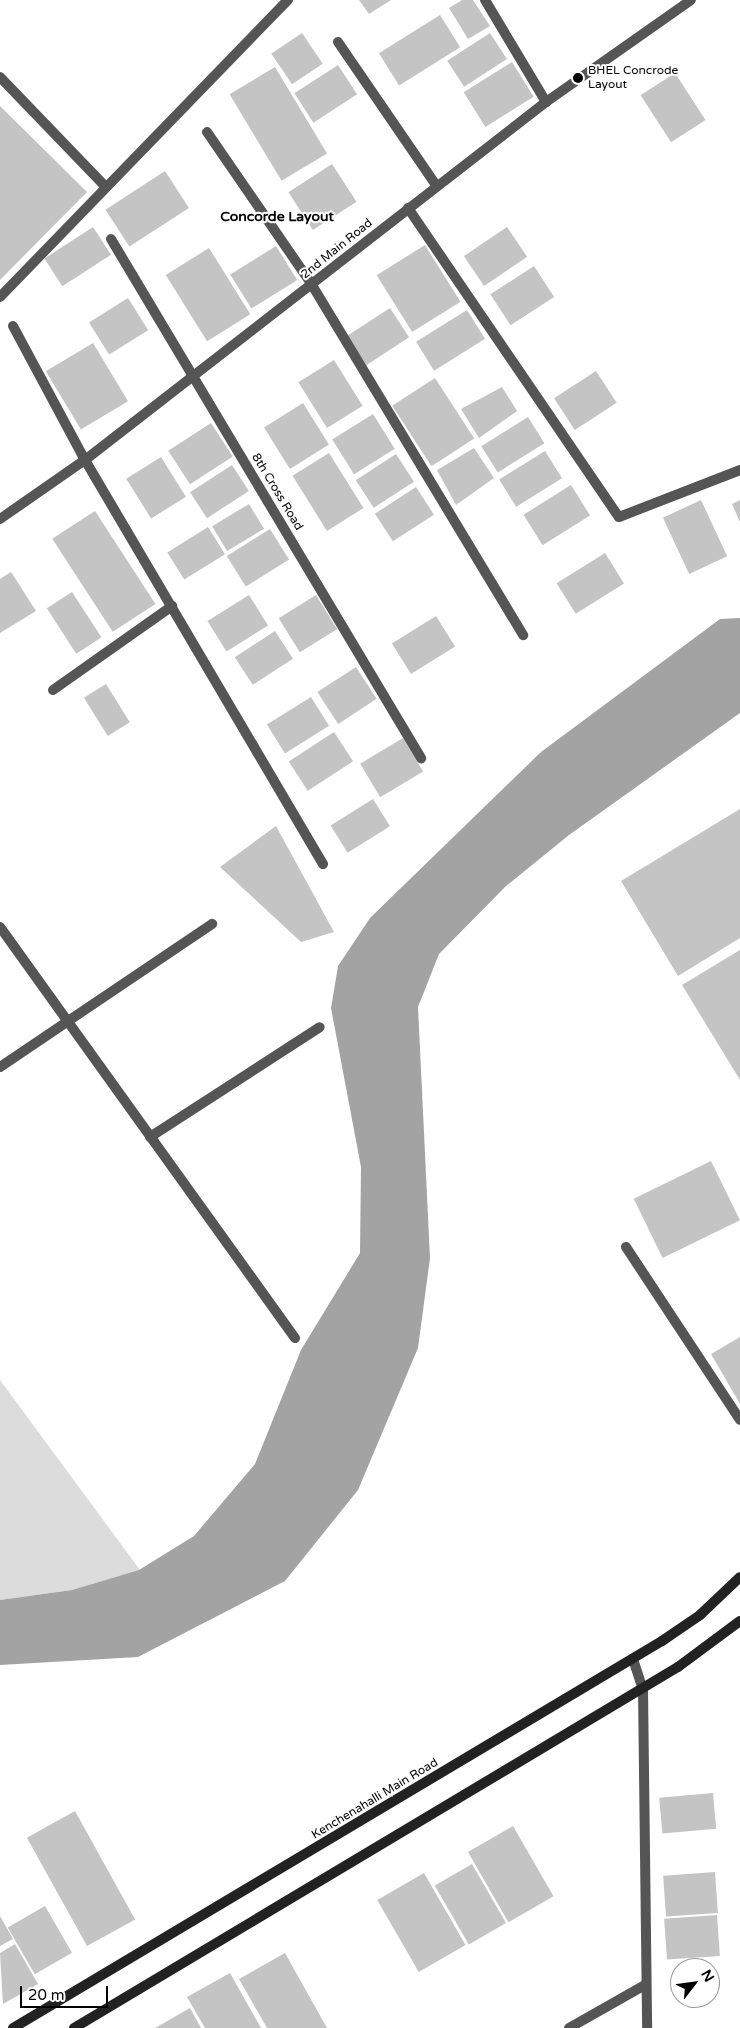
<!DOCTYPE html>
<style>
body{margin:0}
#map{position:relative;width:740px;height:2028px;overflow:hidden;background:#fff;font-family:"Varela Round",sans-serif}
div>[style]{position:absolute}
[style*='--x']{left:calc(var(--x)*1px);top:calc(var(--y)*1px);width:calc(var(--w)*1px);rotate:calc(var(--a)*1deg)}
.green>*{inset:0;background:#dcdcdc}
.water>*{inset:0;background:#a3a3a3}
.building>*{inset:0;background:#c4c4c4;transform-origin:0 0}
.service>*{height:10px;margin:-5px;padding:0 5px;transform-origin:5px;border-radius:5px;background:#555}
.minor>*{height:10px;margin:-5px;padding:0 5px;transform-origin:5px;border-radius:5px;background:#555}
.secondary>*{height:10px;margin:-5px;padding:0 5px;transform-origin:5px;border-radius:5px;background:#222}
.dots>*{width:14px;height:14px;translate:-50% -50%;box-sizing:border-box;border:2px solid #fff;border-radius:50%}
span{translate:-50% -50%;white-space:nowrap;text-align:center;line-height:1.15;-webkit-text-stroke:4px #fff;paint-order:stroke}
.poi-label{font-size:12px;color:#000}
.left{translate:0 -50%;text-align:left}
.street-label{font-size:12px;color:#000}
.neighbourhood-label{font-size:14px;color:#000;font-weight:700}
.north{position:absolute;left:670px;top:1958px;width:50px;height:50px;box-sizing:border-box;background:#fff;border:1px solid #999;border-radius:50%;rotate:60deg;font-size:14px;font-weight:700;line-height:20px;text-align:center;color:#000}
.north::after{content:'';display:block;margin:auto;width:18px;height:22px;background:#000;clip-path:polygon(50% 0,100% 100%,50% 72%,0 100%)}
.scale{position:absolute;left:20px;top:1986px;width:88px;height:22px;box-sizing:border-box;border:2px solid #000;border-top:0;padding-left:6px;font-size:15px;line-height:18px;white-space:nowrap;color:#000;-webkit-text-stroke:4px #fff;paint-order:stroke}
</style>
<div id="map">
<div class="green">
<i style="clip-path:polygon(0 1380px,140px 1570px,72px 1590px,0 1600px)"></i>
</div>
<div class="water">
<i style="clip-path:polygon(740px 618px,740px 713px,569px 835px,506px 886px,439px 954px,418px 1007px,430px 1258px,418px 1348px,358px 1490px,285px 1581px,138px 1657px,0 1665px,0 1600px,72px 1590px,139px 1570px,194px 1536px,255px 1464px,301px 1350px,360px 1253px,361px 1167px,331px 1008px,338px 966px,370px 918px,541px 752px,720px 619px)"></i>
</div>
<div class="building">
<i style="clip-path:polygon(359px 0,391px 0,369px 14px)"></i>
<i style="clip-path:polygon(462px 0,473px 0,490px 26px,468px 39px,449px 8px)"></i>
<i style="left:440px;top:15px;width:38px;height:72px;rotate:58deg"></i>
<i style="left:302px;top:33px;width:37px;height:37px;rotate:56deg"></i>
<i style="left:490px;top:33px;width:31px;height:51px;rotate:57deg"></i>
<i style="left:512px;top:62px;width:41px;height:57px;rotate:58deg"></i>
<i style="left:338px;top:65px;width:35px;height:52px;rotate:57deg"></i>
<i style="left:275px;top:67px;width:101px;height:53px;rotate:59deg"></i>
<i style="left:675px;top:73px;width:56px;height:41px;rotate:57deg"></i>
<i style="clip-path:polygon(0 106px,87px 192px,0 280px)"></i>
<i style="left:332px;top:164px;width:45px;height:52px;rotate:57deg"></i>
<i style="left:165px;top:171px;width:44px;height:71px;rotate:57deg"></i>
<i style="left:93px;top:227px;width:33px;height:58px;rotate:57deg"></i>
<i style="left:507px;top:227px;width:36px;height:52px;rotate:56deg"></i>
<i style="left:425px;top:245px;width:67px;height:57px;rotate:58deg"></i>
<i style="left:276px;top:246px;width:40px;height:54px;rotate:58deg"></i>
<i style="left:209px;top:248px;width:78px;height:51px;rotate:58deg"></i>
<i style="left:534px;top:266px;width:37px;height:52px;rotate:57deg"></i>
<i style="left:128px;top:298px;width:38px;height:46px;rotate:58deg"></i>
<i style="left:390px;top:308px;width:35px;height:51px;rotate:57deg"></i>
<i style="left:467px;top:310px;width:34px;height:60px;rotate:58deg"></i>
<i style="left:93px;top:343px;width:68px;height:55px;rotate:59deg"></i>
<i style="left:334px;top:360px;width:54px;height:42px;rotate:58deg"></i>
<i style="left:596px;top:371px;width:38px;height:50px;rotate:57deg"></i>
<i style="left:435px;top:378px;width:72px;height:51px;rotate:57deg"></i>
<i style="clip-path:polygon(502px 387px,517px 411px,479px 438px,461px 409px)"></i>
<i style="left:303px;top:403px;width:49px;height:46px;rotate:58deg"></i>
<i style="left:373px;top:414px;width:41px;height:48px;rotate:58deg"></i>
<i style="left:528px;top:417px;width:31px;height:55px;rotate:58deg"></i>
<i style="left:211px;top:423px;width:40px;height:51px;rotate:57deg"></i>
<i style="clip-path:polygon(474px 448px,494px 478px,456px 505px,437px 470px)"></i>
<i style="left:545px;top:451px;width:32px;height:54px;rotate:58deg"></i>
<i style="left:329px;top:453px;width:65px;height:43px;rotate:58deg"></i>
<i style="left:396px;top:454px;width:33px;height:48px;rotate:57deg"></i>
<i style="left:161px;top:457px;width:47px;height:41px;rotate:58deg"></i>
<i style="left:232px;top:465px;width:31px;height:50px;rotate:57deg"></i>
<i style="left:571px;top:485px;width:36px;height:56px;rotate:58deg"></i>
<i style="left:416px;top:487px;width:33px;height:49px;rotate:57deg"></i>
<i style="left:701px;top:500px;width:62px;height:42px;rotate:65deg"></i>
<i style="clip-path:polygon(740px 500px,740px 522px,732px 504px)"></i>
<i style="left:249px;top:504px;width:29px;height:43px;rotate:59deg"></i>
<i style="left:95px;top:511px;width:111px;height:51px;rotate:57deg"></i>
<i style="left:208px;top:527px;width:32px;height:48px;rotate:58deg"></i>
<i style="left:270px;top:529px;width:36px;height:51px;rotate:58deg"></i>
<i style="left:605px;top:553px;width:36px;height:57px;rotate:58deg"></i>
<i style="clip-path:polygon(11px 572px,36px 611px,0 633px,0 579px)"></i>
<i style="left:72px;top:592px;width:54px;height:30px;rotate:57deg"></i>
<i style="left:249px;top:595px;width:36px;height:49px;rotate:58deg"></i>
<i style="left:316px;top:595px;width:40px;height:44px;rotate:58deg"></i>
<i style="left:436px;top:616px;width:36px;height:52px;rotate:58deg"></i>
<i style="left:275px;top:631px;width:33px;height:48px;rotate:57deg"></i>
<i style="left:356px;top:667px;width:38px;height:46px;rotate:57deg"></i>
<i style="left:106px;top:684px;width:45px;height:26px;rotate:58deg"></i>
<i style="left:311px;top:697px;width:34px;height:52px;rotate:58deg"></i>
<i style="left:334px;top:732px;width:35px;height:54px;rotate:57deg"></i>
<i style="left:403px;top:738px;width:39px;height:50px;rotate:59deg"></i>
<i style="left:373px;top:799px;width:32px;height:50px;rotate:58deg"></i>
<i style="clip-path:polygon(740px 809px,740px 938px,678px 976px,621px 881px)"></i>
<i style="clip-path:polygon(276px 826px,334px 932px,301px 942px,220px 867px)"></i>
<i style="clip-path:polygon(740px 950px,740px 1080px,682px 985px)"></i>
<i style="left:711px;top:1161px;width:66px;height:86px;rotate:64deg"></i>
<i style="clip-path:polygon(740px 1337px,740px 1404px,711px 1354px)"></i>
<i style="left:713px;top:1793px;width:36px;height:54px;rotate:85deg"></i>
<i style="left:75px;top:1811px;width:124px;height:55px;rotate:61deg"></i>
<i style="left:513px;top:1826px;width:81px;height:52px;rotate:60deg"></i>
<i style="left:472px;top:1864px;width:68px;height:43px;rotate:60deg"></i>
<i style="left:715px;top:1872px;width:41px;height:52px;rotate:86deg"></i>
<i style="left:424px;top:1873px;width:83px;height:54px;rotate:60deg"></i>
<i style="left:45px;top:1906px;width:54px;height:43px;rotate:60deg"></i>
<i style="left:717px;top:1915px;width:41px;height:53px;rotate:86deg"></i>
<i style="clip-path:polygon(0 1916px,13px 1939px,0 1946px)"></i>
<i style="clip-path:polygon(15px 1944px,38px 1984px,3px 2004px,0 1953px)"></i>
<i style="clip-path:polygon(285px 1953px,327px 2028px,267px 2028px,239px 1979px)"></i>
<i style="clip-path:polygon(230px 1973px,261px 2028px,205px 2028px,187px 1997px)"></i>
<i style="clip-path:polygon(190px 2008px,201px 2028px,155px 2028px)"></i>
</div>
<div class="service">
<i style="--x:0;--y:77;--w:153;--a:46.1"></i>
<i style="--x:0;--y:297;--w:414;--a:-45.9"></i>
</div>
<div class="minor">
<i style="--x:485;--y:0;--w:119;--a:59.1"></i>
<i style="--x:338;--y:42;--w:173;--a:55.6"></i>
<i style="--x:207;--y:132;--w:186;--a:55.5"></i>
<i style="--x:312;--y:285;--w:409;--a:58.9"></i>
<i style="--x:408;--y:208;--w:374;--a:55.7"></i>
<i style="--x:619;--y:517;--w:130;--a:-21.2"></i>
<i style="--x:111;--y:239;--w:605;--a:59.15"></i>
<i style="--x:13;--y:326;--w:152;--a:61.8"></i>
<i style="--x:85;--y:460;--w:469;--a:59.5"></i>
<i style="--x:0;--y:519;--w:103;--a:-34.8"></i>
<i style="--x:85;--y:460;--w:584;--a:-37.83"></i>
<i style="--x:546;--y:102;--w:177;--a:-35.1"></i>
<i style="--x:53;--y:690;--w:146;--a:-35.2"></i>
<i style="--x:0;--y:927;--w:506;--a:54.33"></i>
<i style="--x:0;--y:1067;--w:256;--a:-34"></i>
<i style="--x:150;--y:1137;--w:202;--a:-32.9"></i>
<i style="--x:626;--y:1247;--w:207;--a:56.6"></i>
<i style="--x:633;--y:1659;--w:32;--a:72"></i>
<i style="--x:643;--y:1689;--w:339;--a:89.3"></i>
<i style="--x:569;--y:2028;--w:87;--a:-29.5"></i>
</div>
<div class="secondary">
<i style="--x:13;--y:2028;--w:756;--a:-30.81"></i>
<i style="--x:662;--y:1641;--w:46;--a:-34.4"></i>
<i style="--x:700;--y:1615;--w:55;--a:-43.5"></i>
<i style="--x:74;--y:2028;--w:704;--a:-30.87"></i>
<i style="--x:678;--y:1667;--w:77;--a:-36.6"></i>
</div>
<div class="dots">
<i style="left:578px;top:78px;background:#000"></i>
</div>
<div class="poi-label">
<span class="left" style="left:588px;top:78px">BHEL Concrode<br>Layout</span>
</div>
<div class="street-label">
<span style="left:337px;top:249px;rotate:-39deg">2nd Main Road</span>
<span style="left:277px;top:492px;rotate:59deg">8th Cross Road</span>
<span style="left:375px;top:1799px;rotate:-31deg">Kenchenahalli Main Road</span>
</div>
<div class="neighbourhood-label">
<span style="left:277px;top:217px">Concorde Layout</span>
</div>
<div class="north">N</div>
<div class="scale">20 m</div>
</div>
